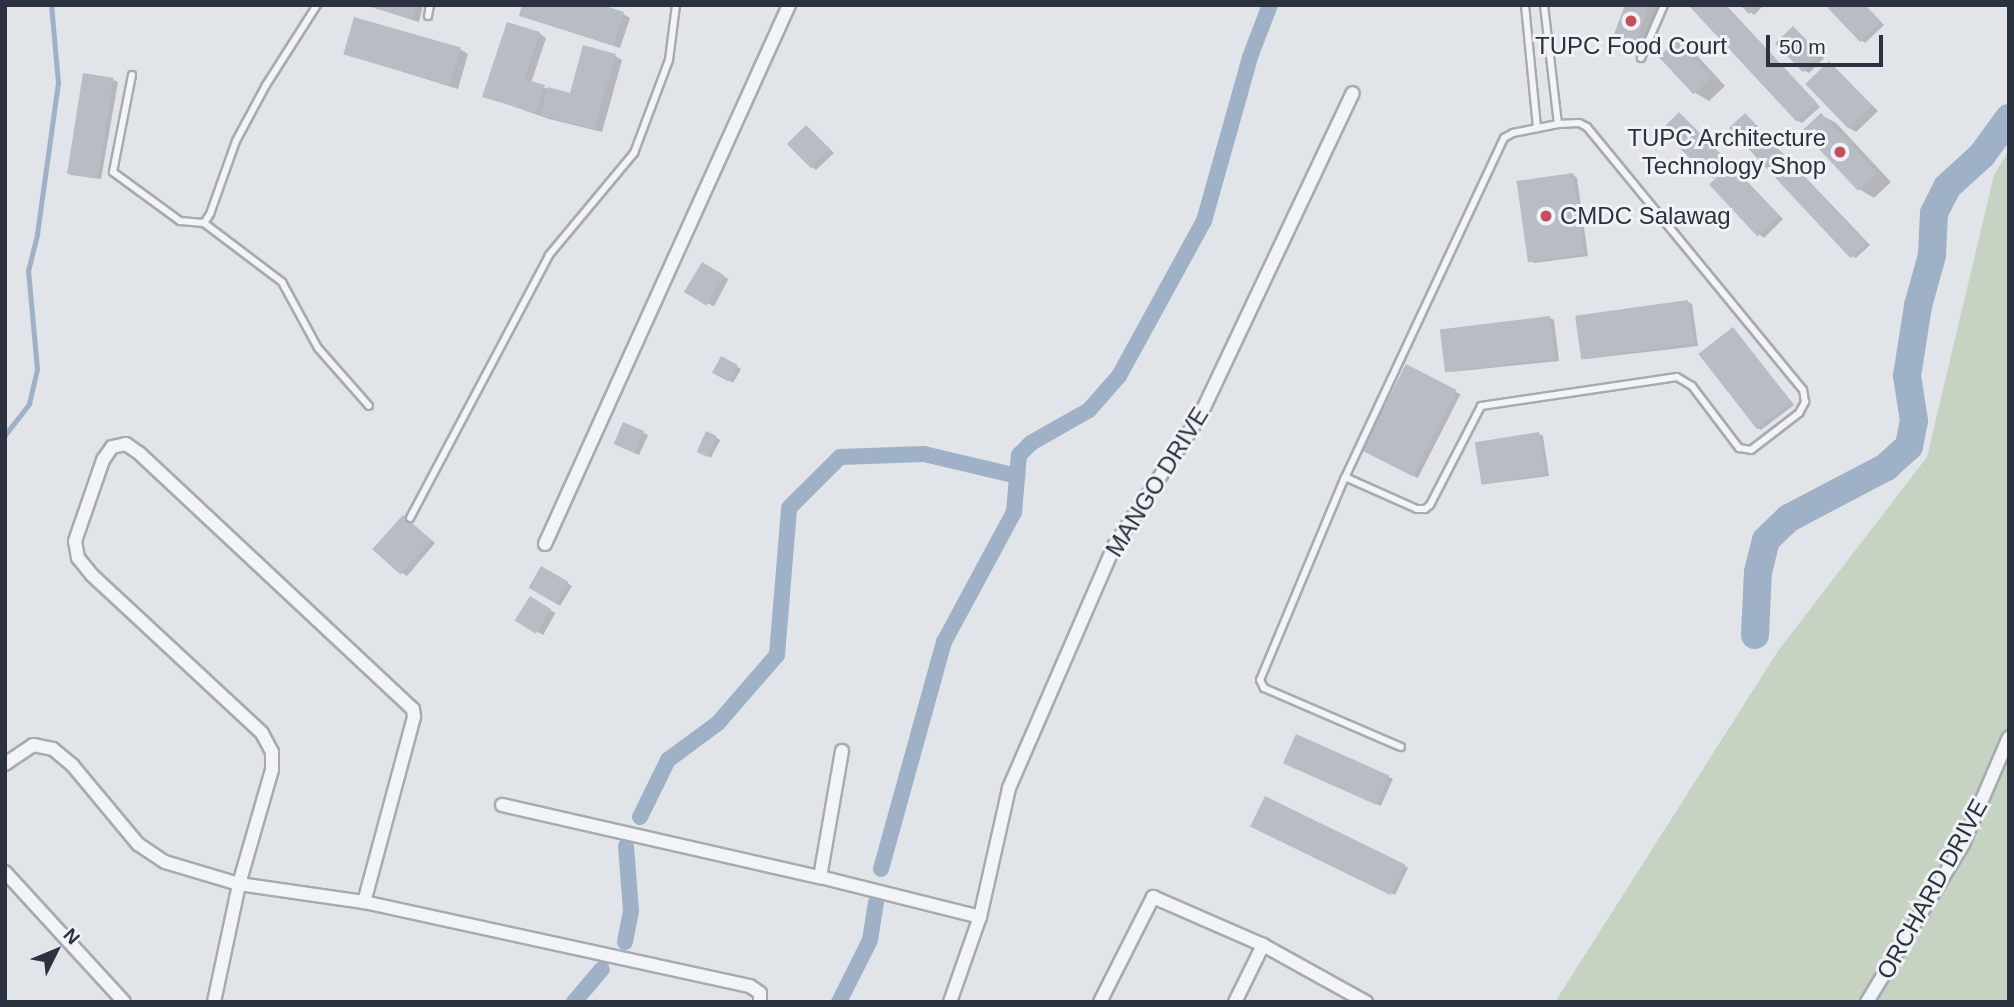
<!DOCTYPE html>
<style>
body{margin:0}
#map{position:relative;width:2014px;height:1007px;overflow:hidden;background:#e1e4e8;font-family:Arial,sans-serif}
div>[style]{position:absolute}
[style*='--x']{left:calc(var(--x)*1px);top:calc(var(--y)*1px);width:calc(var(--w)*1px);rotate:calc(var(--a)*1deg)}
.green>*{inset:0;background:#c6d2c2}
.shadow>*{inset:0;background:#0003;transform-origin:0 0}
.stream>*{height:4.5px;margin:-2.25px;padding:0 2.25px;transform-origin:2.25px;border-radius:2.25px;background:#9eb1c6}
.canal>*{height:16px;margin:-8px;padding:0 8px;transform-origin:8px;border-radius:8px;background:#9eb1c6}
.river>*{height:28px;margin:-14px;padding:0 14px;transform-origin:14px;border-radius:14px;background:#9eb1c6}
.building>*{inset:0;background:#b8bdc5;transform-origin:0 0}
.roads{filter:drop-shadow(2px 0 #a6abb2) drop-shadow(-2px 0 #a6abb2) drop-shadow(0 2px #a6abb2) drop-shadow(0 -2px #a6abb2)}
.lane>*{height:6px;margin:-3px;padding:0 3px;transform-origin:3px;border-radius:3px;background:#f3f4f7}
.street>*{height:12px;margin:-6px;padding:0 6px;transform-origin:6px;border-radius:6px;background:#f3f4f7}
.dots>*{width:19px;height:19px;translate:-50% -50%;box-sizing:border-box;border:4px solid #f0f2f6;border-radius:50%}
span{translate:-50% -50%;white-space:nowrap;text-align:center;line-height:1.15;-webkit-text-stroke:6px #f0f2f6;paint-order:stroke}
.poi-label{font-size:24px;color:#2a313f}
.right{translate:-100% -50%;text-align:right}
.left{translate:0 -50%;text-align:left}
.street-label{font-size:24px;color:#2a313f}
.frame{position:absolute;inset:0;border:7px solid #2a313f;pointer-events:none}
.north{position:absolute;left:21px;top:916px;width:70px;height:70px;-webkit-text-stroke:5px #f0f2f6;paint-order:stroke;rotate:47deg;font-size:19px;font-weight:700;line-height:28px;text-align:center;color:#2a313f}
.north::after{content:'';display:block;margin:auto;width:24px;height:32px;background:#2a313f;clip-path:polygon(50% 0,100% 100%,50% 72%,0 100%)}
.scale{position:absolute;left:1766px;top:35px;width:117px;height:32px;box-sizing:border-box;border:4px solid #2a313f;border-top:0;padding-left:9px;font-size:21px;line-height:24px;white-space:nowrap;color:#2a313f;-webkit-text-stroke:5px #f0f2f6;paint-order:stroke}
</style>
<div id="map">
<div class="green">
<i style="clip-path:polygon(2009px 150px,2009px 1002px,1555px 1002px,1778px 651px,1927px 457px,1994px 175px)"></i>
</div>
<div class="shadow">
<i style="clip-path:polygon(365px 5px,423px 5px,419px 22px)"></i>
<i style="clip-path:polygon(1627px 5px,1667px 5px,1650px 52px,1615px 37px)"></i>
<i style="clip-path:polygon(1726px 5px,1820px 107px,1802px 123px,1798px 121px)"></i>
<i style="clip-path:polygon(1742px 5px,1764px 5px,1754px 15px)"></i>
<i style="clip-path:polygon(1865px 5px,1884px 25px,1865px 43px,1861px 40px)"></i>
<i style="clip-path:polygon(623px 14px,630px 18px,620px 48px,521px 16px)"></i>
<i style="clip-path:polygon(1797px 31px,1824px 58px,1809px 73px,1805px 71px)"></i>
<i style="clip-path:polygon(539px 33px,546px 38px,531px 83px,548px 89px,571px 95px,615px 56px,622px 60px,602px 132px,549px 119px,484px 96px)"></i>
<i style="clip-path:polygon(1677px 42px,1692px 50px,1725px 86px,1709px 101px,1694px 92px)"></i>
<i style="clip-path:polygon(460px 49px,468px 54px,458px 89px,345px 54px)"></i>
<i style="clip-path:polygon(1829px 63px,1878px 111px,1856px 132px,1849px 128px)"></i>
<i style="clip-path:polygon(114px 80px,118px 82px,101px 179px,71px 175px,67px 172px)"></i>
<i style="clip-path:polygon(1746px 115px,1870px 245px,1856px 258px,1852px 256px)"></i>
<i style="clip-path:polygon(1821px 115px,1836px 123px,1891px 182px,1874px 198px,1859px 189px)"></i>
<i style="clip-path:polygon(1683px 117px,1729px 163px,1713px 178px,1709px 176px)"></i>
<i style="clip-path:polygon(806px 127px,834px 153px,816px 170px,812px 167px)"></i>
<i style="clip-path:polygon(1735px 169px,1783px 219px,1764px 238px,1760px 235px)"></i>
<i style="clip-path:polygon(1573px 175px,1577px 178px,1588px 256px,1534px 263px,1530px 260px)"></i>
<i style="left:702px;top:265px;width:30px;height:31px;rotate:28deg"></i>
<i style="clip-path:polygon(1688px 302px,1692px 304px,1698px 346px,1586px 359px,1582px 357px)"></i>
<i style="clip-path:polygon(1550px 318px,1554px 320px,1559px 361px,1451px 372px,1447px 370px)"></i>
<i style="clip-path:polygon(1733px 329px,1794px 405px,1761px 430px,1757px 428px)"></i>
<i style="left:722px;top:358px;width:22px;height:16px;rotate:30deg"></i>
<i style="left:1407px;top:367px;width:60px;height:94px;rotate:27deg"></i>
<i style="clip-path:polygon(623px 424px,648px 435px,639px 455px,619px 446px)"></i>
<i style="left:707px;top:433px;width:15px;height:20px;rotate:28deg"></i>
<i style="clip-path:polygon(1539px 434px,1543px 436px,1549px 476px,1485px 484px,1481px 481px)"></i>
<i style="clip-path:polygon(408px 520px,435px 543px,407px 576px,402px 573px)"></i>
<i style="left:542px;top:568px;width:35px;height:23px;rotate:31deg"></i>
<i style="left:530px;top:599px;width:29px;height:25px;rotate:29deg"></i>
<i style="left:1297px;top:736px;width:105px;height:30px;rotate:24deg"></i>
<i style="clip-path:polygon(1257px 828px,1404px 865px,1408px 868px,1395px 895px)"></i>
</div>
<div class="stream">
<i style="--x:5;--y:435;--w:39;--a:-52"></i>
<i style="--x:29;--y:404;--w:36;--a:-77"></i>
<i style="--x:37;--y:369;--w:98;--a:-95.2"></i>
<i style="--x:28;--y:271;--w:38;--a:-76"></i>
<i style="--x:37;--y:234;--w:152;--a:-82.1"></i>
<i style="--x:58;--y:83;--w:78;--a:-95.1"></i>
</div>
<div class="canal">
<i style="--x:640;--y:817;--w:64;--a:-63.8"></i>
<i style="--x:668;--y:760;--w:62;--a:-36.5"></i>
<i style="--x:718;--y:723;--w:90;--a:-49.1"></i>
<i style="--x:777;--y:655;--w:147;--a:-85.3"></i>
<i style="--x:789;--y:508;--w:72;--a:-45"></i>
<i style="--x:840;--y:457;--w:84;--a:-2"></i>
<i style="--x:924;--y:454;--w:96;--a:13.3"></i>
<i style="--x:881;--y:869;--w:236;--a:-74.5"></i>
<i style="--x:944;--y:642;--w:148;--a:-61.7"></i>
<i style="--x:1014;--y:512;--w:57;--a:-85"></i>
<i style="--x:1019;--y:455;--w:17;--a:-45"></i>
<i style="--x:1031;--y:443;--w:67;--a:-29.6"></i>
<i style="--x:1089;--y:410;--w:45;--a:-48.6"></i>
<i style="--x:1119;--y:376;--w:177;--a:-61.3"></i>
<i style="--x:1204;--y:221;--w:170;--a:-74.3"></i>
<i style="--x:1250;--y:57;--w:56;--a:-69"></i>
<i style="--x:625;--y:942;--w:32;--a:-79"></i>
<i style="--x:631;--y:911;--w:65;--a:-94.4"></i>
<i style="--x:574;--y:1002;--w:43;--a:-49.7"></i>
<i style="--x:839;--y:1002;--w:69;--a:-63.4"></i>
<i style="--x:870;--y:940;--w:38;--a:-81"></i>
</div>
<div class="river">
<i style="--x:1755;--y:635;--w:63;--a:-87.3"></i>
<i style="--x:1758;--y:572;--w:33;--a:-76"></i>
<i style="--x:1766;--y:540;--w:32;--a:-44"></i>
<i style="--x:1789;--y:518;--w:110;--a:-27.7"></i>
<i style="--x:1886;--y:467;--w:31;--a:-42"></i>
<i style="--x:1909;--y:446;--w:25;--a:-79"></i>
<i style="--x:1914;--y:421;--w:46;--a:-98.8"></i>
<i style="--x:1907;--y:376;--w:71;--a:-81.1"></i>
<i style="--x:1918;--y:306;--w:53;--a:-74.6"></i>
<i style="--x:1932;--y:255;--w:42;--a:-87.3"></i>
<i style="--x:1934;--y:213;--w:29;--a:-63"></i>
<i style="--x:1947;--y:187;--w:47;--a:-42.4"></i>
<i style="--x:1982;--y:155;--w:46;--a:-53.9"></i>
</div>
<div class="building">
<i style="clip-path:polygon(366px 5px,415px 5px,412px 19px)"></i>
<i style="clip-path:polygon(522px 5px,602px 5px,624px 12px,613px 45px,519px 16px)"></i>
<i style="clip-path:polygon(1625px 5px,1649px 5px,1635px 45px,1613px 37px)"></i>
<i style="clip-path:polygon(1693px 5px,1726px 5px,1817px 103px,1797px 122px,1690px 7px)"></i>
<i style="clip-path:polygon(1740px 5px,1758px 5px,1749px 14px)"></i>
<i style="clip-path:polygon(1825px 5px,1865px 5px,1881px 22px,1860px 42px)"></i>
<i style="left:354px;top:17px;width:111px;height:39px;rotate:16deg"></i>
<i style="clip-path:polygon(507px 22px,540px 32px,524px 79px,545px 85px,536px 113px,482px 97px)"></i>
<i style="left:1793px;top:26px;width:40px;height:25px;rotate:46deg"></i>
<i style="left:1677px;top:40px;width:51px;height:25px;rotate:47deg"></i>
<i style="clip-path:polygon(583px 45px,616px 54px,594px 129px,540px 115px,548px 87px,570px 93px)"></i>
<i style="left:1829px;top:61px;width:62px;height:33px;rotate:46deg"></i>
<i style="left:83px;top:73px;width:31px;height:102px;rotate:9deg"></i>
<i style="left:1679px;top:112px;width:66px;height:25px;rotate:45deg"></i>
<i style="left:1745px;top:113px;width:178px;height:22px;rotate:47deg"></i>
<i style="left:1821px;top:113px;width:82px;height:26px;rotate:47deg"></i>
<i style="left:806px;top:125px;width:34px;height:27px;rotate:45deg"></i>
<i style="left:1731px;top:164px;width:71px;height:30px;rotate:47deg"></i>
<i style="left:1573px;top:173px;width:82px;height:57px;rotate:82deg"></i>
<i style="left:702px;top:262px;width:26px;height:35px;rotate:31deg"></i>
<i style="left:1688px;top:300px;width:44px;height:114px;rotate:82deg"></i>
<i style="left:1550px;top:316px;width:43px;height:111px;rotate:83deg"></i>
<i style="left:1733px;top:327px;width:95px;height:44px;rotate:52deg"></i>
<i style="left:721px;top:356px;width:19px;height:19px;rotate:28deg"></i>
<i style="left:1406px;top:364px;width:57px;height:97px;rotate:27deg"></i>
<i style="left:623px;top:422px;width:23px;height:24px;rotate:23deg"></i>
<i style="left:706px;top:431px;width:12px;height:23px;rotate:24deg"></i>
<i style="left:1539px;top:432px;width:43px;height:65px;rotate:81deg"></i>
<i style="left:403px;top:515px;width:38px;height:46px;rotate:42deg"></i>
<i style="left:541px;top:566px;width:32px;height:25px;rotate:30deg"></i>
<i style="left:530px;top:596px;width:25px;height:29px;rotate:32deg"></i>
<i style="left:1296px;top:734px;width:102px;height:32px;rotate:24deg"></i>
<i style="left:1265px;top:796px;width:156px;height:34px;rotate:26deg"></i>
</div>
<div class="roads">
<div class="lane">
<i style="--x:1525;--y:5;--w:124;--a:84.4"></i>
<i style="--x:1544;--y:5;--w:120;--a:83.3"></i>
<i style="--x:428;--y:16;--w:11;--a:-80"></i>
<i style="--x:1641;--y:58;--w:58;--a:-66.5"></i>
<i style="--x:132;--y:75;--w:99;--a:101.1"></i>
<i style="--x:113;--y:172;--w:83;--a:36.2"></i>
<i style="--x:180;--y:221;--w:24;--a:5"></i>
<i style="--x:204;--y:223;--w:11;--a:-56"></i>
<i style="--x:210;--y:214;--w:77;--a:-70.4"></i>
<i style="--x:236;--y:141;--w:64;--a:-61.8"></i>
<i style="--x:266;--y:85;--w:95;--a:-57.5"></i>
<i style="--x:204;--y:223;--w:98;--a:37.1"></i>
<i style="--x:282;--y:282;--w:75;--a:61.4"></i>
<i style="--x:318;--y:348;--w:77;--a:48.7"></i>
<i style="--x:1345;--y:477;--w:79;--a:24"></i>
<i style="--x:1417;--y:509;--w:8;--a:0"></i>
<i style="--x:1425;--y:509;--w:6;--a:-39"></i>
<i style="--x:1430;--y:505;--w:111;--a:-62.7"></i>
<i style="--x:1481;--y:406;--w:198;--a:-8.4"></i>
<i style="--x:1677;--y:377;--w:17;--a:31"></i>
<i style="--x:1692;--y:386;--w:78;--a:52.8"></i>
<i style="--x:1739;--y:448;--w:12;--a:9"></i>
<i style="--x:1751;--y:450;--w:61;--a:-37.6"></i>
<i style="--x:1799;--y:413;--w:13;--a:-61"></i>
<i style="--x:1805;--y:402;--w:12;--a:-99"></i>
<i style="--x:1803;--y:390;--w:340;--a:-129.4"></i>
<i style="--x:1587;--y:127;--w:9;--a:-153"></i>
<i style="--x:1579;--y:123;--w:21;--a:177"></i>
<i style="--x:1558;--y:124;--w:46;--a:168.7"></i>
<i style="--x:1513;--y:133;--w:10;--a:151"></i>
<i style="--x:1504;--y:138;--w:374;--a:115.1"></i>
<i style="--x:1345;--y:477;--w:220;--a:112.7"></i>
<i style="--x:1260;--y:680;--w:9;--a:63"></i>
<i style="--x:1264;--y:688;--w:149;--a:23.3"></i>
<i style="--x:410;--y:518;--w:297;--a:-62.1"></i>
<i style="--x:549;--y:255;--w:133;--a:-50.2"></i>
<i style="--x:634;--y:153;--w:99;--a:-69.4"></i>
<i style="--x:669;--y:60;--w:55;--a:-82.7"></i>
</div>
<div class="street">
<i style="--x:545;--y:544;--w:592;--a:-65.64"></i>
<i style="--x:5;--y:764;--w:34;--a:-34"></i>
<i style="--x:33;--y:745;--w:20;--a:11"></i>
<i style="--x:53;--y:749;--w:26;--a:40"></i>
<i style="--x:73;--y:766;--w:102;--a:50.2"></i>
<i style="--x:138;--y:844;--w:32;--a:34"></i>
<i style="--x:165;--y:862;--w:77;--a:16.6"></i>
<i style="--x:239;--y:884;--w:126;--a:8.2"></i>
<i style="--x:364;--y:902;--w:395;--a:12.3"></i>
<i style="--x:750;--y:986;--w:12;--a:35"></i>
<i style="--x:760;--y:993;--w:9;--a:90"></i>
<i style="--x:502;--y:805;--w:326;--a:12.8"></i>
<i style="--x:820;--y:877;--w:165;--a:14"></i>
<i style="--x:5;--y:872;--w:176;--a:47.5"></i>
<i style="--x:820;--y:877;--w:128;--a:-80.1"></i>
<i style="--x:214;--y:1002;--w:121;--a:-78"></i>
<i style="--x:239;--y:884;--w:119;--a:-73.9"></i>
<i style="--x:272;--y:770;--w:18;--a:-90"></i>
<i style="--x:272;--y:752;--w:21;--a:-118"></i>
<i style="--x:262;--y:733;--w:232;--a:-137.1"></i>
<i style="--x:92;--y:575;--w:22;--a:-129"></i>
<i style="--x:78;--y:558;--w:17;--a:-100"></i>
<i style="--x:75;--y:541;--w:86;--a:-70.9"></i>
<i style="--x:103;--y:460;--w:16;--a:-55"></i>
<i style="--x:112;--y:447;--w:14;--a:-12"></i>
<i style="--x:126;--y:444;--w:16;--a:35"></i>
<i style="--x:139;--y:453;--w:375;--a:43.1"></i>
<i style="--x:413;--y:709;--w:8;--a:83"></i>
<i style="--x:414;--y:717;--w:192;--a:105.1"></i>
<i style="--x:950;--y:1002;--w:90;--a:-70.6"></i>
<i style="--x:980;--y:917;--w:132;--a:-77.3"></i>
<i style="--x:1009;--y:788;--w:264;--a:-66.5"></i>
<i style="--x:1114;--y:546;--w:156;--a:-56.5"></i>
<i style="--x:1200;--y:416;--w:357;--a:-64.7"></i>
<i style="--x:1100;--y:1002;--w:118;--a:-63.2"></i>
<i style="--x:1153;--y:897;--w:120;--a:23.6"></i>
<i style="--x:1263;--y:945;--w:118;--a:29"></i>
<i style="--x:1235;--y:1002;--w:64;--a:-63.8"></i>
<i style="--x:1867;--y:1002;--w:185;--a:-58.7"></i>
<i style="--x:1963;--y:844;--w:116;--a:-66.7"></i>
</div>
</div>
<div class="dots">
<i style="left:1631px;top:21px;background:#c54e5e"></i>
<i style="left:1840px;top:152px;background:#c54e5e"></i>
<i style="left:1546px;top:216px;background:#c54e5e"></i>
</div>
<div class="poi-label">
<span style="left:1631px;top:46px">TUPC Food Court</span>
<span class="right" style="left:1826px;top:152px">TUPC Architecture<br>Technology Shop</span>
<span class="left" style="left:1560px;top:216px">CMDC Salawag</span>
</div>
<div class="street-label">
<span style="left:1157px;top:482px;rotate:-58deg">MANGO DRIVE</span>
<span style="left:1932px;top:889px;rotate:-61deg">ORCHARD DRIVE</span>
</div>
<div class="frame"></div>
<div class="north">N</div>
<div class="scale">50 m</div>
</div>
